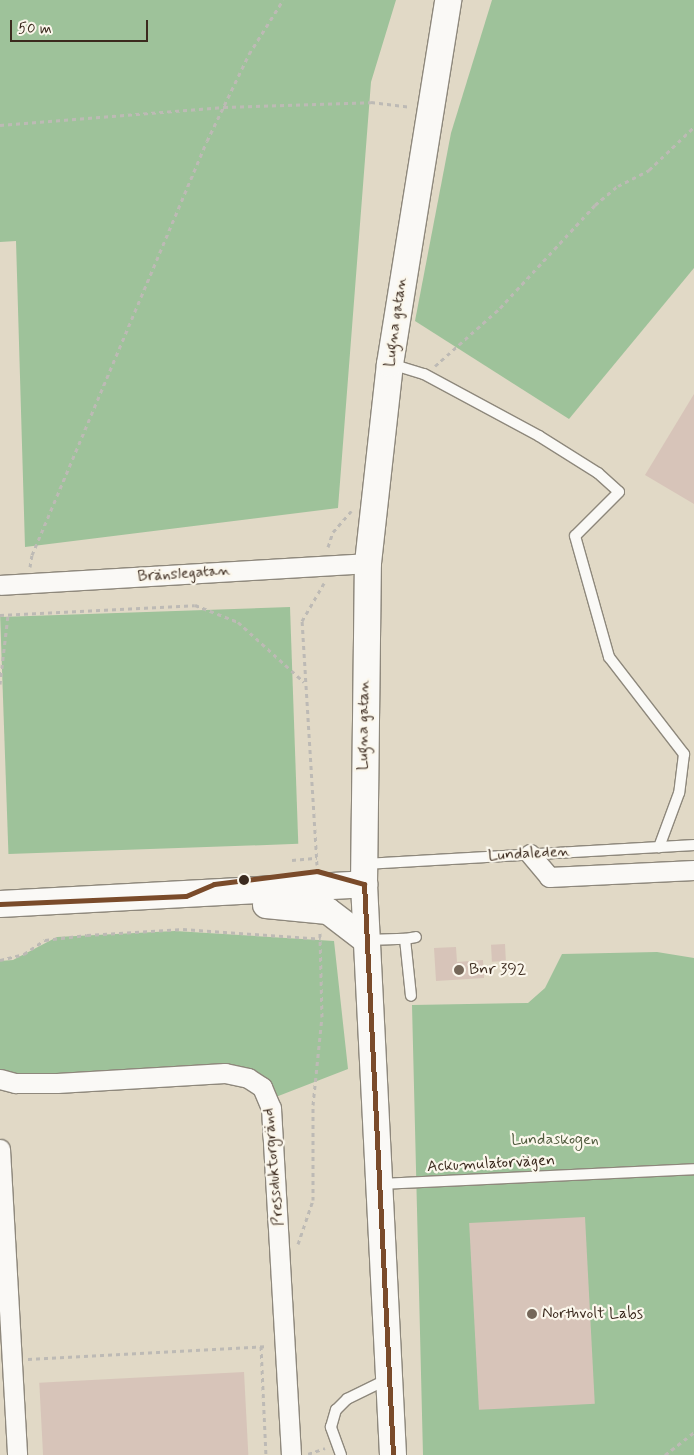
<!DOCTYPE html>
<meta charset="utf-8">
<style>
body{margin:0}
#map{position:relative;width:694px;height:1455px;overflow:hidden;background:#e1d9c6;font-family:Mynerve,sans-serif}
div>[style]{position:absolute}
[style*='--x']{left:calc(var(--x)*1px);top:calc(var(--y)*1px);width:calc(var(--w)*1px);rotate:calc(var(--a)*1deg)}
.forest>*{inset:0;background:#9ec29a;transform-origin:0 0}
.building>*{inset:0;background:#d7c4b9;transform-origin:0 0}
.path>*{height:3px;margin-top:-1.5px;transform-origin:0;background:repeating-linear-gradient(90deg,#bdbab5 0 4px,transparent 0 8px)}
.roads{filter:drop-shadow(1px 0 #8e887c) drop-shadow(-1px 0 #8e887c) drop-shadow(0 1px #8e887c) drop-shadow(0 -1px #8e887c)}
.lane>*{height:10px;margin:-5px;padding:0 5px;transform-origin:5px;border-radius:5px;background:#faf9f6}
.street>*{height:19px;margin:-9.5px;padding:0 9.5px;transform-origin:9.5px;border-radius:9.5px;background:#faf9f6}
.secondary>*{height:26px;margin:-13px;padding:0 13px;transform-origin:13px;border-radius:13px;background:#faf9f6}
.bus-1>*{height:5px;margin:-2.5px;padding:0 2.5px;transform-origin:2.5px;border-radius:2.5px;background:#7a4b2a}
.dots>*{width:14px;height:14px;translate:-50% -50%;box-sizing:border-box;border:2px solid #fbf7ec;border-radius:50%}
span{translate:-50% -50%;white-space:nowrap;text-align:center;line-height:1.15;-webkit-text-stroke:4.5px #fbf7ec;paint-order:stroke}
.street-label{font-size:16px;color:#3b2a1e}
.poi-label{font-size:16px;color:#3b2a1e}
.left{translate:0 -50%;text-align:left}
.park-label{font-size:16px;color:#505b3e}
.scale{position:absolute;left:10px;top:20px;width:138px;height:22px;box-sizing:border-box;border:2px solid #3b2a1e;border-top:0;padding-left:6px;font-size:15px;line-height:18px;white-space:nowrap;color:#3b2a1e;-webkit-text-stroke:4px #fbf7ec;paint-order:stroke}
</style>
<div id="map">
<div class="forest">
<i style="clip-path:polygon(0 0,396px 0,371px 82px,338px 508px,25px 547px,16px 241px,0 242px)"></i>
<i style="clip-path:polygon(492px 0,694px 0,694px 268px,569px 419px,415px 321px,451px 133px)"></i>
<i style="left:290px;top:607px;width:237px;height:290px;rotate:88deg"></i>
<i style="clip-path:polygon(175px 931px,334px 941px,348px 1069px,268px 1100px,255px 1082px,0 1083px,0 961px,13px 960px,57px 937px)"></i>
<i style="clip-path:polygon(657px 952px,694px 958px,694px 1455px,423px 1455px,412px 1005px,528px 1003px,545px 988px,562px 954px)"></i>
</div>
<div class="building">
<i style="clip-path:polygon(694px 394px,694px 504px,645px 475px)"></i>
<i style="left:505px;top:944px;width:17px;height:14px;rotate:87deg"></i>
<i style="clip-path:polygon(456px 947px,457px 962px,483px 960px,484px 978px,436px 981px,434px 948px)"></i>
<i style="left:585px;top:1217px;width:187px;height:116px;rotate:87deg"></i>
<i style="left:244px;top:1372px;width:83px;height:205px;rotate:87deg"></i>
</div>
<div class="path">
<i style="--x:0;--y:125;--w:225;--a:-4.6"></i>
<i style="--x:224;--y:107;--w:147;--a:-1.9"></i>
<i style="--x:371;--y:102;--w:39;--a:7"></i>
<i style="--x:435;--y:366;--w:87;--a:-41.7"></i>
<i style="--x:500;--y:308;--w:140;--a:-47.3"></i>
<i style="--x:595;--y:205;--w:30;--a:-40"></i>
<i style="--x:618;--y:186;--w:35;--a:-27"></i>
<i style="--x:649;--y:170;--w:62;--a:-43.7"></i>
<i style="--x:328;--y:547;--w:16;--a:-72"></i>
<i style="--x:333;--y:532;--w:28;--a:-49"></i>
<i style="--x:30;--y:567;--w:12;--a:-81"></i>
<i style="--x:32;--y:555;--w:449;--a:-67.1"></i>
<i style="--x:207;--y:141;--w:97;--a:-64.2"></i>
<i style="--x:249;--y:54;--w:64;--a:-57.8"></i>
<i style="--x:0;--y:615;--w:195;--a:-2.9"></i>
<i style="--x:195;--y:605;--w:46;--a:21.6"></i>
<i style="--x:238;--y:622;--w:89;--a:42.3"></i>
<i style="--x:0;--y:684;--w:69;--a:-83.4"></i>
<i style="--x:292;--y:860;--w:25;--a:-5"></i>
<i style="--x:317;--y:865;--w:244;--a:-93.5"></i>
<i style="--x:302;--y:621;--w:44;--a:-59.9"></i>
<i style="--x:0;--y:960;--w:25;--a:-14"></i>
<i style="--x:24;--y:954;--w:25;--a:-34"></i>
<i style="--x:45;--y:940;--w:42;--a:-6.8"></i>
<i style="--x:87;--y:935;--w:96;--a:-3.6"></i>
<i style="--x:183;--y:929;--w:138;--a:4.1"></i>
<i style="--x:298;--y:1244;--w:46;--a:-71.2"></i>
<i style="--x:313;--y:1200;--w:95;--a:-90"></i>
<i style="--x:313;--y:1105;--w:88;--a:-84.2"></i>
<i style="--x:322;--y:1017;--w:84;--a:-91.4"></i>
<i style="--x:261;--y:1346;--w:109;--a:87.4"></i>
<i style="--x:28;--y:1359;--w:238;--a:-3.1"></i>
<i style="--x:308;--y:1454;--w:18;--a:-19"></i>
<i style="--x:665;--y:1455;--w:37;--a:-38"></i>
</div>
<div class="roads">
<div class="lane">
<i style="--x:391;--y:364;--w:34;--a:17"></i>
<i style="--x:424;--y:374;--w:131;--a:28.3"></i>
<i style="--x:539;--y:436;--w:70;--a:32.1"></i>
<i style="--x:598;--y:473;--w:28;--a:42"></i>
<i style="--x:619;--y:492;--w:62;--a:135"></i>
<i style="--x:575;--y:536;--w:126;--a:74.3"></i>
<i style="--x:609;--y:657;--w:123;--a:52.3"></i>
<i style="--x:684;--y:754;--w:39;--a:97"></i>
<i style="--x:679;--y:793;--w:58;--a:110.3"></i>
<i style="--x:365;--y:864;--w:330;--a:-3.3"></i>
<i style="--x:405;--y:939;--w:11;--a:-10"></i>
<i style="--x:367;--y:940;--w:38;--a:-2"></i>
<i style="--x:405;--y:939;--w:57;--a:84"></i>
<i style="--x:380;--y:1184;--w:314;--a:-2.7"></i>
<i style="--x:341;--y:1455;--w:30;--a:-110"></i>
<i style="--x:331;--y:1427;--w:18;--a:-74"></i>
<i style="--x:336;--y:1410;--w:16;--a:-45"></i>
<i style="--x:347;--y:1399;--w:46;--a:-26"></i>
</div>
<div class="street">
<i style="--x:0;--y:585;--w:369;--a:-3.4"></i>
<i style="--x:530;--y:854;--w:30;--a:50"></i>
<i style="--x:549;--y:877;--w:145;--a:-2.8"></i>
<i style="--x:0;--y:1079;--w:16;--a:15"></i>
<i style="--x:15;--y:1083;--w:42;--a:0"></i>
<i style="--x:57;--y:1083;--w:168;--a:-3.4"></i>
<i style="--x:225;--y:1073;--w:24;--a:12"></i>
<i style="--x:248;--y:1078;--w:17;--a:33"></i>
<i style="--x:262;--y:1087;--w:23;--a:67"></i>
<i style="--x:271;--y:1108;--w:348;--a:86.7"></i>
<i style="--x:0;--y:1149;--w:306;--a:86.8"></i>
</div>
<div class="secondary">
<i style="--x:0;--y:904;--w:365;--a:-3.1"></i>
<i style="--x:266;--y:905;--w:62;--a:5.5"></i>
<i style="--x:328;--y:911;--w:48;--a:37.3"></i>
<i style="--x:393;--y:1455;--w:572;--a:-92.91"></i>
<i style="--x:364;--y:884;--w:321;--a:-89.3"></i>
<i style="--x:368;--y:563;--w:200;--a:-83.7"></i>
<i style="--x:390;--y:364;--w:369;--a:-80.9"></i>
</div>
</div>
<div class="bus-1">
<i style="--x:0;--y:904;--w:186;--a:-2.5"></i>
<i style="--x:186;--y:896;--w:30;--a:-23"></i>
<i style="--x:214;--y:884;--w:104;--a:-7.2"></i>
<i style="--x:317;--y:871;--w:49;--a:15.5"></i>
<i style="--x:364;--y:884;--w:572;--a:87.09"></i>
</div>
<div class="dots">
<i style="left:244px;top:880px;background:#3b2a1e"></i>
<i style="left:459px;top:970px;background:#756759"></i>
<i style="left:532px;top:1314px;background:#756759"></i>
</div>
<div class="street-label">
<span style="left:396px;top:322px;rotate:-82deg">Lugna gatan</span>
<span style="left:184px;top:574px;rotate:-4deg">Bränslegatan</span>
<span style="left:364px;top:725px;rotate:-89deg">Lugna gatan</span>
<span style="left:529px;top:854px;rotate:-3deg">Lundaleden</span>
<span style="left:491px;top:1164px;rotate:-3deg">Ackumulatorvägen</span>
<span style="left:274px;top:1167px;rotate:-95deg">Pressduktorgränd</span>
</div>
<div class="poi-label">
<span class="left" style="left:469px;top:970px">Bnr 392</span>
<span class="left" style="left:542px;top:1314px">Northvolt Labs</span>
</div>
<div class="park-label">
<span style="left:555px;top:1140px">Lundaskogen</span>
</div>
<div class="scale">50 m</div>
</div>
